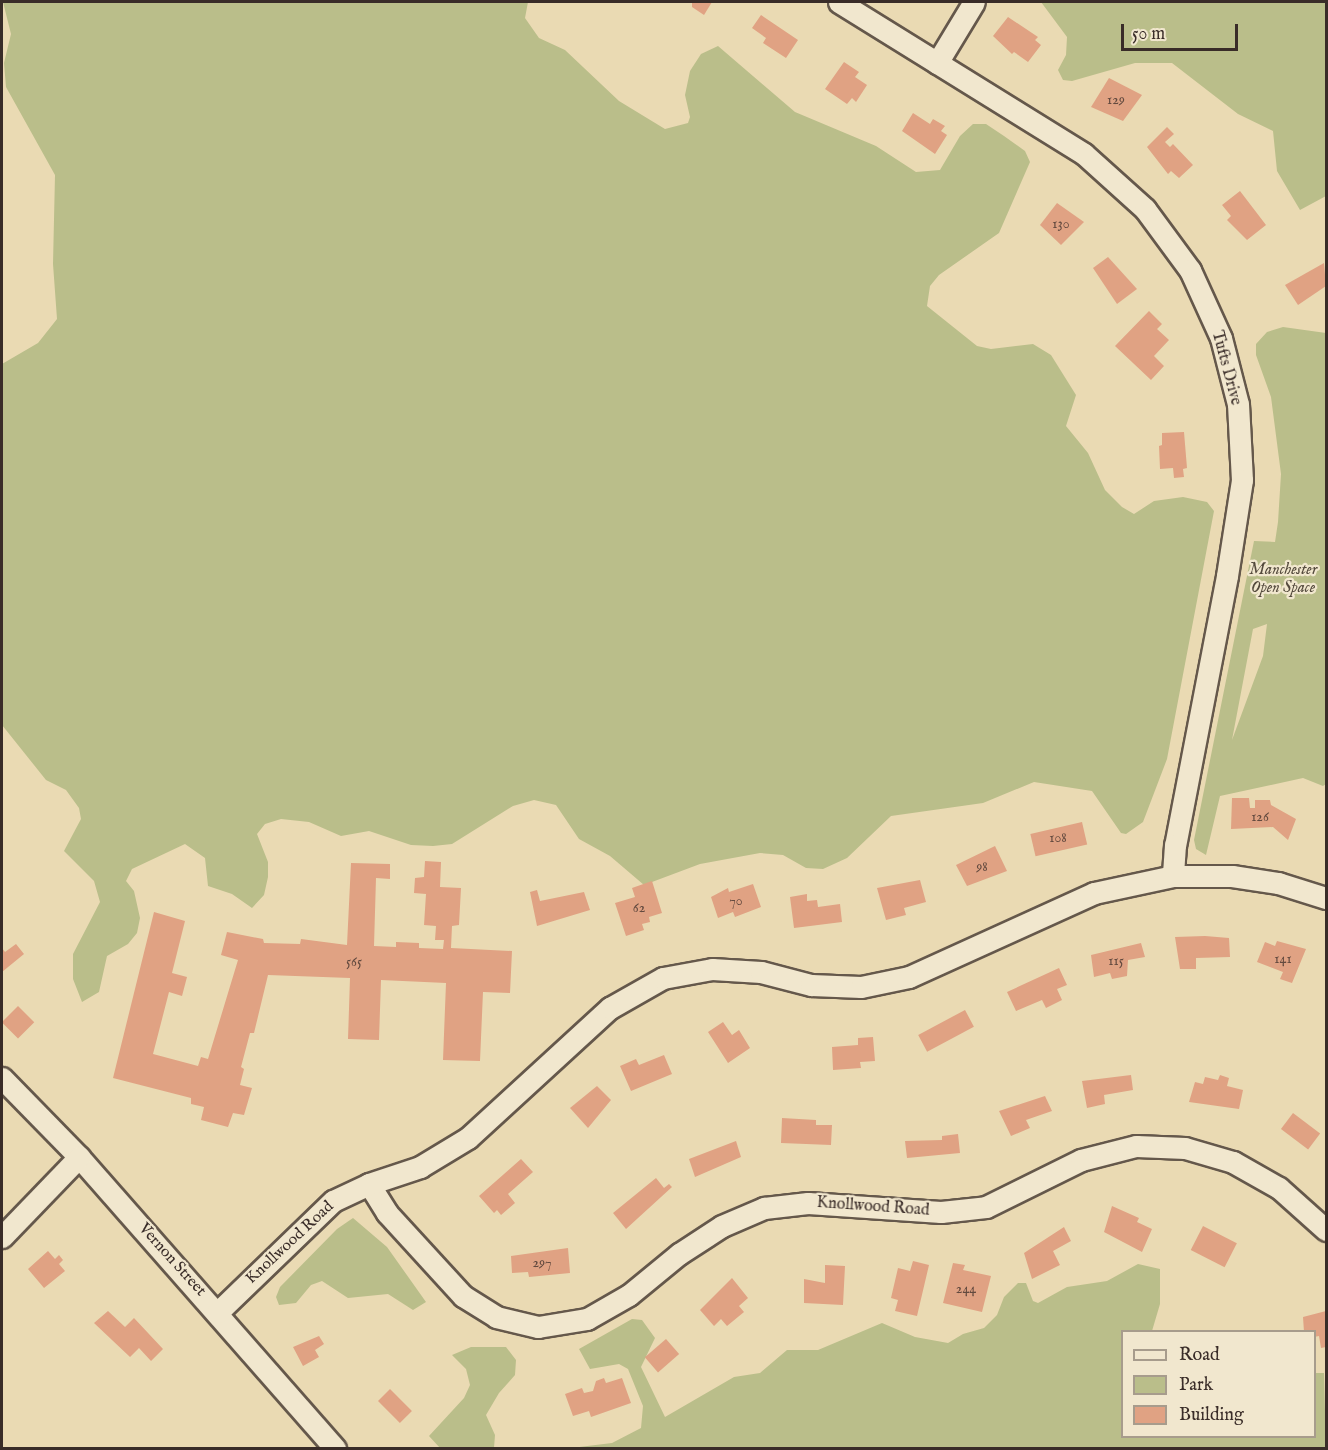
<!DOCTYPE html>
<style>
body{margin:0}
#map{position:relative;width:1328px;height:1450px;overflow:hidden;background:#eadab3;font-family:"IM FELL English",serif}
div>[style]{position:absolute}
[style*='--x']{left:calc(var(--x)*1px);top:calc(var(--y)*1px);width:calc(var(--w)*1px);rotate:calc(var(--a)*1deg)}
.green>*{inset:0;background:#babe8a}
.building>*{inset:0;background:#e0a283;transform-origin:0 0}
.roads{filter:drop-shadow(2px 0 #65584b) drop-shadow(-2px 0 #65584b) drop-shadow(0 2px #65584b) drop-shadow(0 -2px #65584b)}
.minor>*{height:21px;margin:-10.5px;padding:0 10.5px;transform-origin:10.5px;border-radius:10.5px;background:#f1e7ce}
span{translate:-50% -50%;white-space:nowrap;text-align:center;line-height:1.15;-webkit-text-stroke:4.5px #f1e7ce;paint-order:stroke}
.number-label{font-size:14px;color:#634a3f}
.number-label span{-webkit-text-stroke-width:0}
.street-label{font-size:16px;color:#392c28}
.park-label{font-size:16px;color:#53493c;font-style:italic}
.frame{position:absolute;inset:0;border:3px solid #392c28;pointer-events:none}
.legend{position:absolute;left:1121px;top:1330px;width:195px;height:108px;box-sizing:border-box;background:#f1e7ce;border:2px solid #a79c8c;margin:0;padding:8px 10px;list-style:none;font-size:18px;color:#392c28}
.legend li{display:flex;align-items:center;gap:12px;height:30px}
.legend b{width:30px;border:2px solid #a79c8c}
.scale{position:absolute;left:1121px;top:24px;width:117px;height:27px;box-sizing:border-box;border:3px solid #392c28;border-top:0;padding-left:8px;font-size:18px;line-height:21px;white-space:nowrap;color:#392c28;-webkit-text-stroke:4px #f1e7ce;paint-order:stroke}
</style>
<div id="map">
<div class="green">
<i style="clip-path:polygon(3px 2px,528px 2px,525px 18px,539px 38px,565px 50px,619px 101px,665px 129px,688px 123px,690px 117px,685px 95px,690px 71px,701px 54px,718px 46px,795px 112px,876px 146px,916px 172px,940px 170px,960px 136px,973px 124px,986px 124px,1004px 136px,1025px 151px,1030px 162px,999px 233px,939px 275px,930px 286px,927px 306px,977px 346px,991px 349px,1033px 344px,1051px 355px,1076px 395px,1066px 426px,1088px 453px,1105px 490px,1122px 507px,1134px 514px,1154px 501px,1183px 497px,1207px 502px,1214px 511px,1167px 759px,1143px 822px,1126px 834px,1121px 833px,1092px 791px,1034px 782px,983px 803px,891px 816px,847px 858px,823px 869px,806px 868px,783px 855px,760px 853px,700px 864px,644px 885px,610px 856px,579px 839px,556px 805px,534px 800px,513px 806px,452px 844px,433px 846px,411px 845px,369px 831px,341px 836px,309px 822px,281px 819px,265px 824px,257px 834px,268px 862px,268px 877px,264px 895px,252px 908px,232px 894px,208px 886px,205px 858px,185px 844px,132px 869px,126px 881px,134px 891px,140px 918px,137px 933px,128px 944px,107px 956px,99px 992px,82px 1002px,73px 979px,73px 954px,100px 902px,94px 881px,64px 851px,81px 819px,79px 808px,66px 790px,46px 780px,2px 725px,2px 364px,38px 343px,57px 319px,53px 264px,55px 175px,6px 87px,4px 63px,11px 34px)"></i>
<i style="clip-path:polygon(1041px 2px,1326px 2px,1326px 196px,1300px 210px,1277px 171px,1273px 131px,1238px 114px,1172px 63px,1135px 63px,1072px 81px,1063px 80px,1058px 70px,1066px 55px,1067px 37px)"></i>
<i style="clip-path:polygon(evenodd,1283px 327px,1326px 333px,1326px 784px,1323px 786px,1303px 778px,1220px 796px,1206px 855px,1196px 849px,1194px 840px,1254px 541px,1275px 542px,1278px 522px,1281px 474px,1271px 397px,1256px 355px,1256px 344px,1267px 332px,1283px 327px,1267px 624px,1263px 656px,1232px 740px,1253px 629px,1267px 624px)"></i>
<i style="clip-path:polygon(353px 1218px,387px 1247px,426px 1302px,413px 1310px,388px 1294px,348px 1298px,322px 1281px,311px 1285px,296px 1303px,279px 1305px,276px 1297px,280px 1287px,337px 1229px)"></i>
<i style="clip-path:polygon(1138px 1264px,1160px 1269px,1160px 1304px,1152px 1331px,1122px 1332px,1122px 1436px,1314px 1436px,1315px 1373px,1324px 1373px,1326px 1448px,571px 1448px,612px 1443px,641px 1428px,643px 1406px,628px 1369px,619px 1364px,590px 1369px,579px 1349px,632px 1319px,642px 1320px,655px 1338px,641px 1367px,665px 1417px,734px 1377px,760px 1373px,787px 1350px,818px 1350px,882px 1323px,915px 1337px,948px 1343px,963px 1334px,984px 1328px,997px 1315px,1004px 1297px,1018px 1283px,1026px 1283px,1033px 1301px,1038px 1303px,1067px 1287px,1107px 1281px)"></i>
<i style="clip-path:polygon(471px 1347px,506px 1347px,516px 1360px,515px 1375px,499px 1393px,486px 1415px,495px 1435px,494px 1448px,440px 1448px,429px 1436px,464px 1398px,470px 1385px,466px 1369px,452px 1355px)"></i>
</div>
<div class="building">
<i style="clip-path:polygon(692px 2px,712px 2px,704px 15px,692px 7px)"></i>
<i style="clip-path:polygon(761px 15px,798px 40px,786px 58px,763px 43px,766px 38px,752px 28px)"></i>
<i style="clip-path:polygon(1008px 17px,1038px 37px,1035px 40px,1041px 45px,1028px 62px,1014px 52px,1012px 54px,993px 36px)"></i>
<i style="clip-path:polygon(844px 62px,859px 72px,855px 77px,867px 85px,856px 102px,852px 98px,847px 104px,825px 89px)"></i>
<i style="clip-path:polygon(1109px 78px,1142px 95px,1123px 121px,1091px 107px)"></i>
<i style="clip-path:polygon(913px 113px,930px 124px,933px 119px,945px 126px,941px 131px,947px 135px,935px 154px,902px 131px)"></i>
<i style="clip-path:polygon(1167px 127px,1174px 134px,1165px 142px,1170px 147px,1173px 144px,1193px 165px,1179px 178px,1171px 171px,1168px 174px,1147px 147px)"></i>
<i style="clip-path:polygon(1240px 191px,1266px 225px,1247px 240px,1227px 220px,1231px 216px,1222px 205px)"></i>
<i style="clip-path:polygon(1057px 203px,1084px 222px,1061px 245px,1040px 225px)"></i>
<i style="clip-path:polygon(1108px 257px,1137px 289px,1117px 304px,1093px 268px)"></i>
<i style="clip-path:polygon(1324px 263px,1326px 286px,1298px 305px,1285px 285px)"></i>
<i style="clip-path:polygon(1149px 311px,1162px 324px,1157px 329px,1169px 340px,1154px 356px,1164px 366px,1151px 380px,1115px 346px)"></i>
<i style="clip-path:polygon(1184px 432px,1187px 468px,1183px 469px,1184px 477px,1174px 478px,1173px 468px,1160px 469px,1159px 446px,1162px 445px,1162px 433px)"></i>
<i style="clip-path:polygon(1232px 798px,1249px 798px,1250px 808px,1255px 808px,1255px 800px,1270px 800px,1271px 805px,1296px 819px,1288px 840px,1273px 827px,1231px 829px)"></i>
<i style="left:1082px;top:822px;width:23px;height:53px;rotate:77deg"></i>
<i style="clip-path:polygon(995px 846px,1007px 871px,967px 886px,956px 865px)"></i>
<i style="clip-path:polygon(425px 861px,441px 862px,440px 887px,461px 888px,459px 925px,452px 926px,451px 948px,512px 951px,510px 993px,483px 992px,480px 1061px,443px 1060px,446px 983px,381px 980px,379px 1040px,348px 1039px,350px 978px,268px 975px,254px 1033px,250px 1033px,241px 1067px,244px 1069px,240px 1085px,252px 1088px,244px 1115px,233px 1113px,228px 1127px,201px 1120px,204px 1107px,191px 1104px,191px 1098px,113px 1078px,154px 912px,185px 921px,172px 973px,187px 977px,182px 996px,169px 992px,153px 1054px,198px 1066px,201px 1057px,208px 1059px,238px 960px,221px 955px,227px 932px,263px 939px,264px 943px,300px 944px,301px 939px,347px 945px,351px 863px,390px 864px,390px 879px,376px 878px,374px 946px,396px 947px,396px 942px,419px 943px,419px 948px,443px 949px,444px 940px,435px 940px,436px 926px,424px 925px,426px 894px,414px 893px,415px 878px,424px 877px)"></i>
<i style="clip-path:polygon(920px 880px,926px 902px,904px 908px,906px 915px,886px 920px,877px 888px)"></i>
<i style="clip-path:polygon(652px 881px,662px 913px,649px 917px,650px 922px,642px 924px,644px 930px,626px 936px,615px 903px,635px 897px,632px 888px)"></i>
<i style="clip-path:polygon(753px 884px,761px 907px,735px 917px,733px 912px,718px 918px,711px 897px,728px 888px,729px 892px)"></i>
<i style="clip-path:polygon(537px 890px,540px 901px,584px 892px,590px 910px,537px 926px,530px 892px)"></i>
<i style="clip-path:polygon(807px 894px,807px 901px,817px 900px,818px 907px,840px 904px,842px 922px,794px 928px,790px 897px)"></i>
<i style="clip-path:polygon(1205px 936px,1229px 938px,1230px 957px,1196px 958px,1196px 969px,1180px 969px,1175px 937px)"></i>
<i style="clip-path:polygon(1277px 941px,1306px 949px,1292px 983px,1280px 979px,1283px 972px,1257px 962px,1265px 942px,1275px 946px)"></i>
<i style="clip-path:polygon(1141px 943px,1145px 957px,1128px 960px,1127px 976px,1112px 979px,1110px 973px,1094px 977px,1091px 955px)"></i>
<i style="clip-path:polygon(16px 944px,24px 954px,2px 972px,2px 948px,5px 952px)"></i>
<i style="clip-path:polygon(1059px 968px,1067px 985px,1057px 989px,1062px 1000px,1046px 1008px,1042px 1000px,1016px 1011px,1007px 992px)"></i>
<i style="left:18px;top:1006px;width:23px;height:23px;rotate:45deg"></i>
<i style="left:965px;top:1010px;width:19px;height:53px;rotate:62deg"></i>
<i style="clip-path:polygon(723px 1022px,732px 1035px,739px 1030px,750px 1048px,728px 1063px,708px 1032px)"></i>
<i style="clip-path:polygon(873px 1037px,875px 1061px,860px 1062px,861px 1068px,833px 1070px,832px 1047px,858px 1045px,858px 1038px)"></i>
<i style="clip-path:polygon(664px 1055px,672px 1074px,631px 1091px,620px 1066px,636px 1059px,639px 1065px)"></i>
<i style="clip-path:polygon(1131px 1075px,1133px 1090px,1104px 1095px,1105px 1104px,1087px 1108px,1082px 1081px)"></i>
<i style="clip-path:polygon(1220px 1075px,1229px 1078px,1227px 1086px,1243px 1090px,1239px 1109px,1189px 1102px,1195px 1082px,1203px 1084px,1205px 1077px,1218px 1080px)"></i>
<i style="clip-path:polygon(597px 1086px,611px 1100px,588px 1128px,570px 1108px)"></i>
<i style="clip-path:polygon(1045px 1096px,1052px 1111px,1026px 1120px,1030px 1128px,1011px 1136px,999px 1111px)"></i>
<i style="left:1293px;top:1113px;width:34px;height:20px;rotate:37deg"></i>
<i style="clip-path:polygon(782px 1118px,816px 1120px,816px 1125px,832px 1125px,831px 1145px,781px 1143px)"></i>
<i style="clip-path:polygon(958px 1134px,960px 1153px,907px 1158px,905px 1141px,942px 1140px,942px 1136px)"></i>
<i style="clip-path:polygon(736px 1141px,741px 1157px,695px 1177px,689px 1159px)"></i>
<i style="clip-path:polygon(521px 1159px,533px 1172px,508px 1194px,515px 1203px,501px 1215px,497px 1210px,494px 1213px,479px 1196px)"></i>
<i style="clip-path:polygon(656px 1178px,664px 1188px,669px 1184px,672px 1187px,626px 1229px,613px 1213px)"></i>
<i style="clip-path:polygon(1112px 1206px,1139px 1218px,1137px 1222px,1152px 1229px,1142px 1252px,1104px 1232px)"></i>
<i style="left:1203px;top:1226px;width:38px;height:27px;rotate:27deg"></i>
<i style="clip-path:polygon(1064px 1227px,1071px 1241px,1053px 1251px,1060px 1265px,1032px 1279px,1024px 1253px)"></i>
<i style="clip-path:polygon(568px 1248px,570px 1273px,529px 1277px,528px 1272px,512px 1273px,511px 1256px)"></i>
<i style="clip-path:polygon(48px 1251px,55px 1259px,59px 1255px,63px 1260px,59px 1264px,65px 1271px,44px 1288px,28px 1269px)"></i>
<i style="clip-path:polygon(913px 1261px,929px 1265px,917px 1316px,895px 1311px,898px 1300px,891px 1298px,898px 1268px,910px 1271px)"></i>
<i style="clip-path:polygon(953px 1263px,965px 1265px,963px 1270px,991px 1276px,982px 1312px,943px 1303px)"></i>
<i style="clip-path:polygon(825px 1265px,845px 1266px,843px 1305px,804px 1303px,804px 1279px,825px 1283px)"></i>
<i style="clip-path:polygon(732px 1278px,748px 1298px,739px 1306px,744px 1312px,727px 1326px,721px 1319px,714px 1326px,700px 1310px)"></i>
<i style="clip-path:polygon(108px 1311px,125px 1327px,134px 1318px,163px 1349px,151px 1361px,139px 1348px,130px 1357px,94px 1323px)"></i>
<i style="clip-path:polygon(1326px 1311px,1326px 1347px,1321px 1348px,1319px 1336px,1314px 1337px,1314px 1332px,1304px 1332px,1303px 1317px)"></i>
<i style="clip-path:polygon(319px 1336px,324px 1344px,315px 1350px,319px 1357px,303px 1366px,293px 1347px)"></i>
<i style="left:666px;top:1339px;width:20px;height:28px;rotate:49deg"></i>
<i style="clip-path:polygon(604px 1378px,606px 1383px,622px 1378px,631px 1403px,591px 1417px,589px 1411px,573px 1416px,565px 1394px,582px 1388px,584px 1393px,593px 1391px,596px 1381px)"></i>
<i style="left:390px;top:1389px;width:31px;height:17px;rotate:45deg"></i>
</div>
<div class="roads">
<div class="minor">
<i style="--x:839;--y:2;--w:288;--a:31.8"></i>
<i style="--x:1084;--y:154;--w:82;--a:42"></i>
<i style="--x:1145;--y:209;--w:76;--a:53.6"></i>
<i style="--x:1190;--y:270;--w:75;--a:65.5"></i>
<i style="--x:1221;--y:338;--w:68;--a:75.6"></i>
<i style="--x:1238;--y:404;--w:76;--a:87"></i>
<i style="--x:1242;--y:480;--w:97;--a:98.9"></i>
<i style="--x:1227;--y:576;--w:274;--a:100.9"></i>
<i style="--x:1175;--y:845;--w:31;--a:94"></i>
<i style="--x:937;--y:63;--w:71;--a:-58.8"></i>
<i style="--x:2;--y:1078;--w:110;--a:45.7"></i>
<i style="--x:79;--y:1157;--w:388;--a:48.7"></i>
<i style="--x:369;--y:1184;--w:34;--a:58"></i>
<i style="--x:387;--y:1213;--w:113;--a:47.5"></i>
<i style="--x:463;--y:1296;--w:39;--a:32"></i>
<i style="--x:496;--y:1317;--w:43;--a:13.4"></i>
<i style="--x:538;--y:1327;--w:50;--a:-9.3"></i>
<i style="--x:587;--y:1319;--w:48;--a:-29.7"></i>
<i style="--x:629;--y:1295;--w:65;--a:-39.4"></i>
<i style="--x:679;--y:1254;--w:51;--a:-33.1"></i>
<i style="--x:722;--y:1226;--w:46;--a:-23.2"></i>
<i style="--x:764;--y:1208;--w:44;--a:-6.5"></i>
<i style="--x:808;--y:1203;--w:133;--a:3.9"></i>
<i style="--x:941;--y:1212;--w:45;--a:-6.3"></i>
<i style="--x:986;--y:1207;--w:106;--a:-26.3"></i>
<i style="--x:1081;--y:1160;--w:57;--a:-14.3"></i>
<i style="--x:1136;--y:1146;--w:49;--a:2.3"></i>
<i style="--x:1185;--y:1148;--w:50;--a:16.3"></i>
<i style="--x:1233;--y:1162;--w:53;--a:29.5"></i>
<i style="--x:1279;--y:1188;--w:63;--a:41.8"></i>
<i style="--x:2;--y:1237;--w:111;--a:-46.1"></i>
<i style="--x:218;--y:1312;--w:160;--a:-44"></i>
<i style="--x:333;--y:1201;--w:40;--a:-25"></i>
<i style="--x:369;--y:1184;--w:54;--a:-18.4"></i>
<i style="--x:420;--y:1167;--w:56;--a:-31.1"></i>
<i style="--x:468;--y:1138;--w:193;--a:-42.5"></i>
<i style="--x:610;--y:1008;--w:61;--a:-29.5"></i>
<i style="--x:663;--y:978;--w:50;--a:-10.4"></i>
<i style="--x:712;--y:969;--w:49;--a:3.5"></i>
<i style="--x:761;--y:972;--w:52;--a:14.6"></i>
<i style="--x:811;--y:985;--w:50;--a:2.3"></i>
<i style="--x:861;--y:987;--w:49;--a:-11.8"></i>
<i style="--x:909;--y:977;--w:203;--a:-24.4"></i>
<i style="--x:1094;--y:893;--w:81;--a:-12.1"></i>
<i style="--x:1173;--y:876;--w:59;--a:0"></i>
<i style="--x:1232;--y:876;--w:47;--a:8.7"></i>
<i style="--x:1278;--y:883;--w:50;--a:17.4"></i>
</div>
</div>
<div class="number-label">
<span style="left:1116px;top:100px">129</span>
<span style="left:1061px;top:224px">130</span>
<span style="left:1260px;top:817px">126</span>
<span style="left:1058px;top:838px">108</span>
<span style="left:982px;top:867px">98</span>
<span style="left:736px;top:901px">70</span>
<span style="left:639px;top:908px">62</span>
<span style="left:1283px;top:959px">141</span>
<span style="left:1116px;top:961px">115</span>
<span style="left:354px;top:962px">565</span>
<span style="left:542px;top:1263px">297</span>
<span style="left:966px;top:1289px">244</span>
</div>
<div class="street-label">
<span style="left:1226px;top:368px;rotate:75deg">Tufts Drive</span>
<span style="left:873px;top:1207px;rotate:4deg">Knollwood Road</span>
<span style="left:290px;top:1243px;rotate:-43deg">Knollwood Road</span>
<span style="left:172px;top:1260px;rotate:48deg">Vernon Street</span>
</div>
<div class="park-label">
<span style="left:1283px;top:579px">Manchester<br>Open Space</span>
</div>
<div class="frame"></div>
<ul class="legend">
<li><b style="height:8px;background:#f1e7ce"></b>Road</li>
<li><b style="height:16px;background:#babe8a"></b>Park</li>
<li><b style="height:16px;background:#e0a283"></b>Building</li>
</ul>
<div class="scale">50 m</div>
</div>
